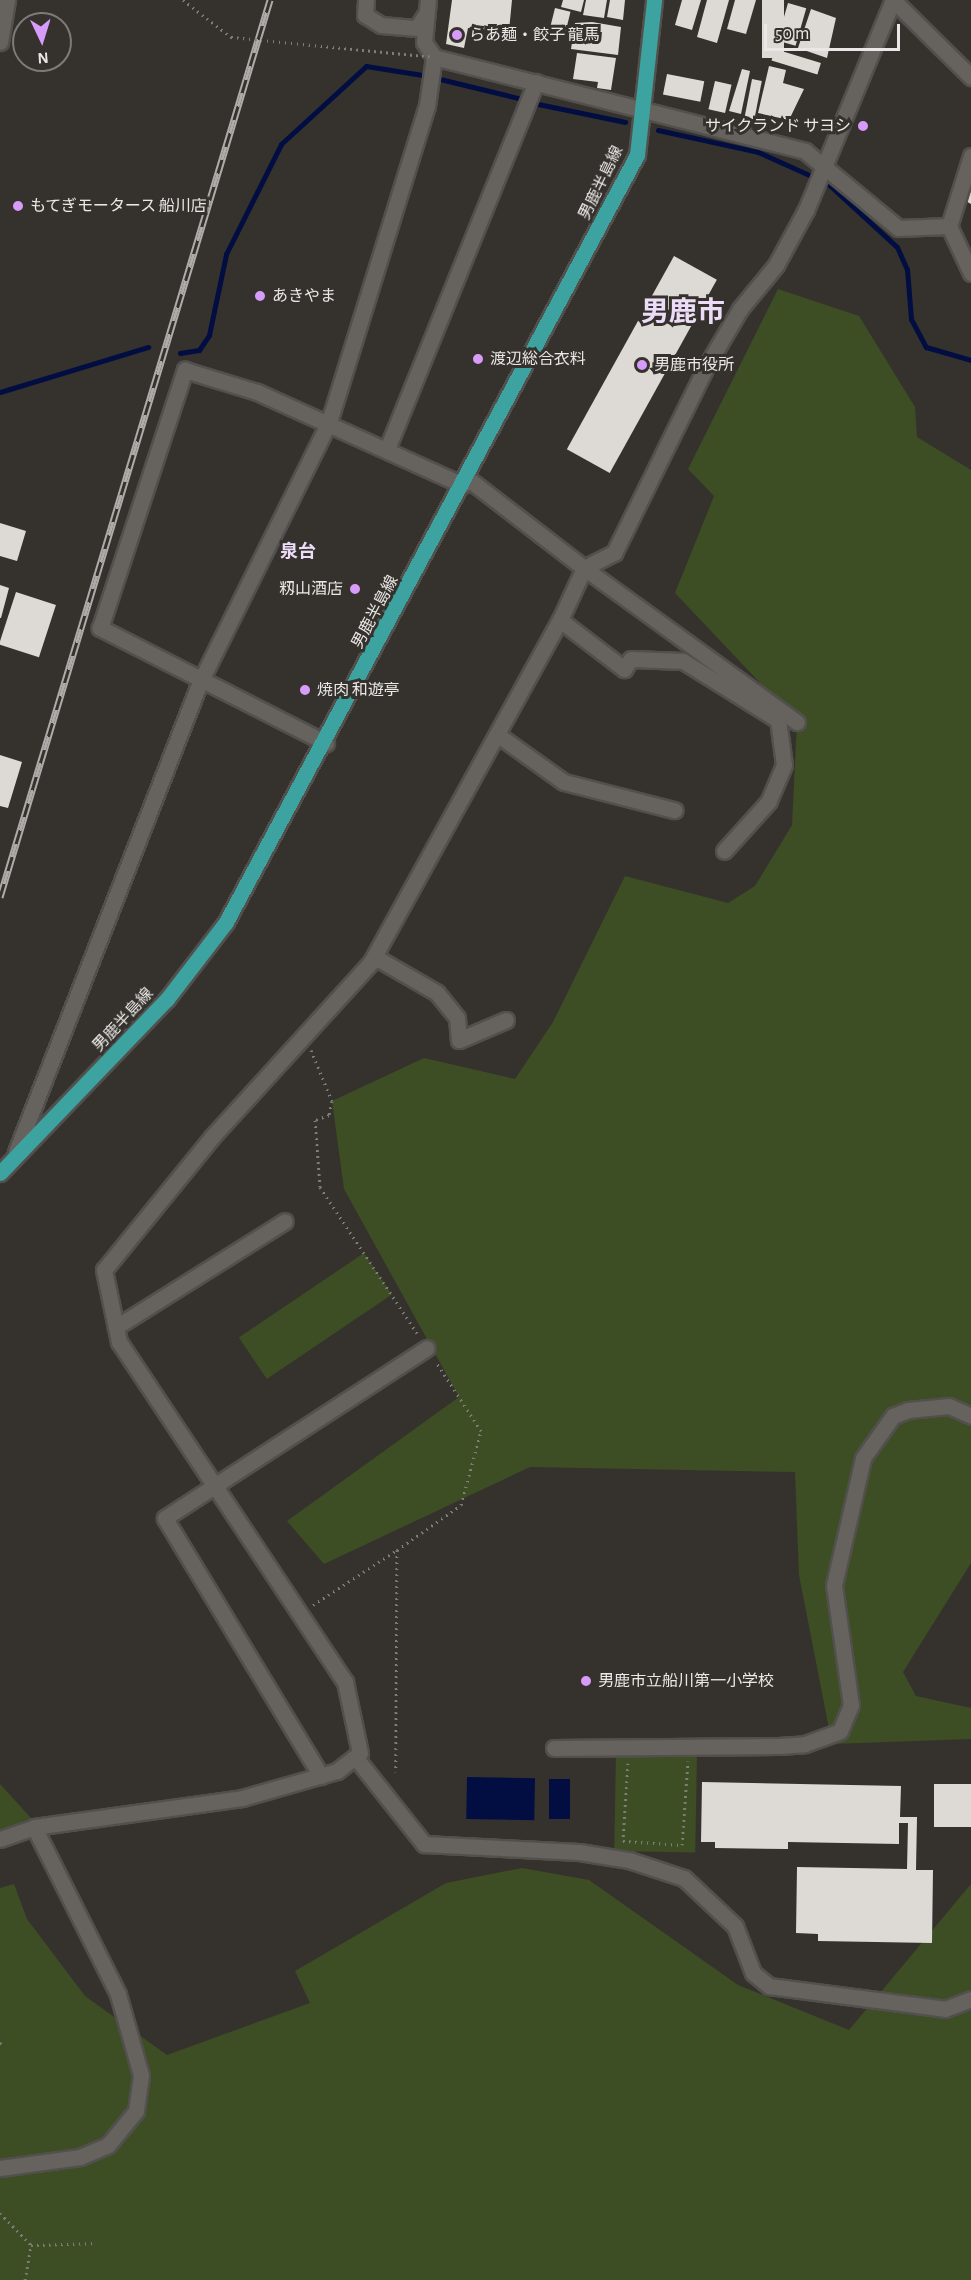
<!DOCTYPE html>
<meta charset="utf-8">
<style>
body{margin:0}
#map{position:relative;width:971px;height:2280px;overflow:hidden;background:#35322e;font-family:"Alegreya Sans","Noto Sans JP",sans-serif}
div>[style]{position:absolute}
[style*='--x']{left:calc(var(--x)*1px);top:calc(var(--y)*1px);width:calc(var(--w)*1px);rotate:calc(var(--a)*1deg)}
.green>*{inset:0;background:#3d4d24;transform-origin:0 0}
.water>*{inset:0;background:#020e42;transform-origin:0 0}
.stream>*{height:5px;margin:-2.5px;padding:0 2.5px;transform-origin:2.5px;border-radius:2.5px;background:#020e42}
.building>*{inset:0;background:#ddd9d4;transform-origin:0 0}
.path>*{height:3px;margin-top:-1.5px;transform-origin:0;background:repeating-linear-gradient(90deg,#7f7d7a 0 1.5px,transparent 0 6px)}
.roads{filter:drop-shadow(2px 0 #52504d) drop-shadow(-2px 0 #52504d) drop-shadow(0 2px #52504d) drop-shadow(0 -2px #52504d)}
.minor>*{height:15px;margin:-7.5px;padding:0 7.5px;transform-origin:7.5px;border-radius:7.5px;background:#66625e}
.major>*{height:15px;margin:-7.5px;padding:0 7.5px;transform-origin:7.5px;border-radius:7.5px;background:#3ca3a0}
.rail>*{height:7px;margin-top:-3.5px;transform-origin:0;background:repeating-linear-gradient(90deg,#35322e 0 14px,#aeaca9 0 28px);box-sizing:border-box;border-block:2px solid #aeaca9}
.path-bridge>*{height:3px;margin-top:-1.5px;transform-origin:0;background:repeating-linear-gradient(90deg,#7f7d7a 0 1.5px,transparent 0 6px)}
.dots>*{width:16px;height:16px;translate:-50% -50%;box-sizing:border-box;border:3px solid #35322e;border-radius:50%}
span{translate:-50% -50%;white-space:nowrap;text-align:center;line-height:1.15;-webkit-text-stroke:6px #35322e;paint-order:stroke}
.poi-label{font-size:16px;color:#eae8e6}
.left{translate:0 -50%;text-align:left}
.right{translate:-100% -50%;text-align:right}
.street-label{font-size:16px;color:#eae8e6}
.neighbourhood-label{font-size:18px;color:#eddcf7;font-weight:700}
.town-label{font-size:28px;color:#eddcf7;font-weight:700}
.north{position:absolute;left:12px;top:12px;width:60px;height:60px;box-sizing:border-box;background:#35322e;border:2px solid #7d7b78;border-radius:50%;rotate:176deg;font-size:16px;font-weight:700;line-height:24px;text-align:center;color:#eae8e6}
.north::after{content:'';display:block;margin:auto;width:21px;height:27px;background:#d79bf9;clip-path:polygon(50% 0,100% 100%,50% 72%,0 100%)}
.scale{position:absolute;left:764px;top:24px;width:136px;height:27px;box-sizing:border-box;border:3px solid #eae8e6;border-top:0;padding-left:8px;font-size:18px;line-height:21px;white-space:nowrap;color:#eae8e6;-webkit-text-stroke:4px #35322e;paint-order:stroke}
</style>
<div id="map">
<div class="green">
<i style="clip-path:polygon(778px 289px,859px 316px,915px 407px,917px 437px,971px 470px,971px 1563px,903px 1672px,916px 1696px,971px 1708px,971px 1739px,832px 1744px,799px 1575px,795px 1472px,530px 1467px,324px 1564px,287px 1521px,459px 1397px,344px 1189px,332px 1101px,424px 1058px,515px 1079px,553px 1022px,625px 876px,728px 903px,755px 886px,792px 825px,797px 722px,675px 593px,714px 496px,688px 469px)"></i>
<i style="left:364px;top:1253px;width:50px;height:151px;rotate:56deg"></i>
<i style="left:616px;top:1751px;width:81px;height:100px;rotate:1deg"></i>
<i style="clip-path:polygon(0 1784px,31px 1818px,0 1831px)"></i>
<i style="clip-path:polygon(522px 1868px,589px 1880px,738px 1985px,849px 2030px,971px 1884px,971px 2280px,0 2280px,0 1888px,14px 1884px,27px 1919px,85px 1996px,167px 2055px,310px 2003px,295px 1971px,446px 1883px)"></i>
</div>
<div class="water">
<i style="left:467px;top:1777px;width:68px;height:42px;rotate:1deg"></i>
<i style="left:549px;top:1779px;width:21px;height:40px"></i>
</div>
<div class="stream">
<i style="--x:440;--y:79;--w:84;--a:13.7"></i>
<i style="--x:538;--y:104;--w:89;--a:11.7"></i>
<i style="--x:658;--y:130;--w:102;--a:12.4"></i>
<i style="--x:758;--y:152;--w:56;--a:24.3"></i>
<i style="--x:826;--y:182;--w:96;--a:42.5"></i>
<i style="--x:897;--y:247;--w:24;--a:66"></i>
<i style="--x:907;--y:269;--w:50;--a:85.4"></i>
<i style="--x:911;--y:319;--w:32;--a:62"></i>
<i style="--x:926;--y:347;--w:47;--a:16.1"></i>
<i style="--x:180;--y:353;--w:19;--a:-9"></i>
<i style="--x:199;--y:350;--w:18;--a:-56"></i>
<i style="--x:209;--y:335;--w:83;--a:-78.1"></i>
<i style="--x:226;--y:254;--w:123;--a:-63.4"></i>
<i style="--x:281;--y:144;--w:115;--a:-42.5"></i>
<i style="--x:366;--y:66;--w:57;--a:9.1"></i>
<i style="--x:0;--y:392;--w:155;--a:-16.9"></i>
</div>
<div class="building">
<i style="clip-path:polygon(452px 0,512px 0,509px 31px,468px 28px,464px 48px,446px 44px)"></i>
<i style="clip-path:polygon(563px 0,584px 0,581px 12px,561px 7px)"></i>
<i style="clip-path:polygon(586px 0,607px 0,604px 18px,583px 15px)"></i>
<i style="clip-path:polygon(610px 0,625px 0,623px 20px,607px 17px)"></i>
<i style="clip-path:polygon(682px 0,701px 0,692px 30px,675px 25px)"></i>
<i style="clip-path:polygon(707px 0,729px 0,717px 43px,697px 37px)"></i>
<i style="clip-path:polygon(735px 0,756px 0,746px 34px,727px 29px)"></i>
<i style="left:762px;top:0;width:22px;height:58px"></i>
<i style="left:788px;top:3px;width:19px;height:39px;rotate:16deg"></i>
<i style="left:555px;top:8px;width:16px;height:24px;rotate:14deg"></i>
<i style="clip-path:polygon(811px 9px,836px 18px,827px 58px,798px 48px)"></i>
<i style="clip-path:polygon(592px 22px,621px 27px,618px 55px,571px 49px,575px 23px)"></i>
<i style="left:775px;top:49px;width:48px;height:12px;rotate:17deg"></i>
<i style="clip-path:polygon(577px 53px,616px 58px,611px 90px,597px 88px,598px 82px,573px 79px)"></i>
<i style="clip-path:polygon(769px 66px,786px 70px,783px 83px,804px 89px,789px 120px,758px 113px)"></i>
<i style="clip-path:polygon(742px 69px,750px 71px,741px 114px,729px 111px)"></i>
<i style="left:667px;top:74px;width:38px;height:21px;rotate:11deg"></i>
<i style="left:752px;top:79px;width:10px;height:40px;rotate:11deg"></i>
<i style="left:715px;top:81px;width:17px;height:29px;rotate:13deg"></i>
<i style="clip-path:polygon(971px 188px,971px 204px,964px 200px)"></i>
<i style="left:674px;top:256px;width:49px;height:221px;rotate:29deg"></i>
<i style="clip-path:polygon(0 523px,26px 531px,17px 561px,0 556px)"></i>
<i style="clip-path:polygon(0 585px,9px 588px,1px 618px,0 618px)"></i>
<i style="left:16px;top:592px;width:42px;height:55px;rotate:18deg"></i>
<i style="clip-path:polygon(0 755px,22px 762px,8px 808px,0 806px)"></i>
<i style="clip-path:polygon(702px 1782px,901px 1786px,900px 1817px,917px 1817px,916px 1870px,933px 1870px,932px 1943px,818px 1941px,818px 1934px,796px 1933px,797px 1867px,907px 1869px,908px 1823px,899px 1823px,899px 1844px,788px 1842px,788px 1849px,715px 1848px,715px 1842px,701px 1842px)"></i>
<i style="left:934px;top:1784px;width:37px;height:43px"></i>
</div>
<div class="path">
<i style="--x:311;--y:1050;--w:55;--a:67.6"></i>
<i style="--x:332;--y:1101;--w:14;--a:102"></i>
<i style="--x:329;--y:1115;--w:15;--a:160"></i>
<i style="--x:315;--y:1120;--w:67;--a:85.7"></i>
<i style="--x:320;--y:1187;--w:179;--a:56.4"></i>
<i style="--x:397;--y:1550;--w:78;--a:-35.1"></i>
<i style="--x:461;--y:1505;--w:77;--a:-74.9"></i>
<i style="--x:481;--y:1431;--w:82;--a:-123.1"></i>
<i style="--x:313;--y:1605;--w:100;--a:-33.2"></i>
<i style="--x:397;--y:1550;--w:222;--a:90.3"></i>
<i style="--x:628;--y:1763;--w:78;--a:93.7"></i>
<i style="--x:623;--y:1841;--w:59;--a:3.9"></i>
<i style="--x:682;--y:1845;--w:84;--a:-85.9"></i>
<i style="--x:0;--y:2043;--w:5;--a:22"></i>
<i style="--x:0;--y:2213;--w:45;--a:45.9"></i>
<i style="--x:31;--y:2245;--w:65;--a:-1.8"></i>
<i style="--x:25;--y:2280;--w:36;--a:-80"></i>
</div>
<div class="roads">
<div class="minor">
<i style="--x:366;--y:0;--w:15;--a:94"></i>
<i style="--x:365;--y:15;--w:19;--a:32"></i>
<i style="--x:381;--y:25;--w:36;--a:5"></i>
<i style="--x:417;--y:28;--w:15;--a:-58"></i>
<i style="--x:893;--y:0;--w:110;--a:44.6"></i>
<i style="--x:0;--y:42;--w:43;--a:-80.5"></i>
<i style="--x:434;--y:57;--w:383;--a:14.2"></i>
<i style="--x:805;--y:151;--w:121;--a:39.6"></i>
<i style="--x:898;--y:228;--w:51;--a:-2.2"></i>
<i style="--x:971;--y:156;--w:73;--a:107.4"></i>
<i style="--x:949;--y:226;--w:52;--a:64.9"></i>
<i style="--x:387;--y:449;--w:396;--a:-67.9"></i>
<i style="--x:467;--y:478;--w:148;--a:37.6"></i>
<i style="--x:584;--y:568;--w:34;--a:-27"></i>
<i style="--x:614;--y:553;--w:208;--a:-63.7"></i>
<i style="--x:706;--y:367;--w:67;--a:-59.6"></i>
<i style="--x:740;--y:309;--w:57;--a:-50.7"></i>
<i style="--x:776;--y:265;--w:63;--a:-61.4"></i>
<i style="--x:806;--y:210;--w:227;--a:-67.5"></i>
<i style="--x:560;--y:620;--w:81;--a:37.4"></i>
<i style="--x:624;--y:669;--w:12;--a:-55"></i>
<i style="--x:631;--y:659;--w:52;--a:2.2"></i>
<i style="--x:683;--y:661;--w:112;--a:31.8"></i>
<i style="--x:778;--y:720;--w:45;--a:82.4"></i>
<i style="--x:784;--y:765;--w:39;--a:113"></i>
<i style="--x:769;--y:801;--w:67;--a:132"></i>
<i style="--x:498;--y:735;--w:81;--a:35.5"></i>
<i style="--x:564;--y:782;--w:114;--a:14.3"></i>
<i style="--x:326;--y:743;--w:254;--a:-153"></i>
<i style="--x:100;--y:628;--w:272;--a:-71.8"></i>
<i style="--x:185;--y:370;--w:75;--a:17"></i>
<i style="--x:257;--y:392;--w:226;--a:24.3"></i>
<i style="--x:375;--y:957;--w:72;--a:30.1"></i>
<i style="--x:437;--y:993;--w:32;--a:51"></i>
<i style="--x:457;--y:1018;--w:22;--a:85"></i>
<i style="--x:459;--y:1040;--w:51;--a:-23.1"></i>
<i style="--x:16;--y:1152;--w:505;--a:-68.62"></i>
<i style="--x:200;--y:682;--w:290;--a:-63.6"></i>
<i style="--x:329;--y:422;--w:331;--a:-72.8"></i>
<i style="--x:427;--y:106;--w:49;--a:-81.9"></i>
<i style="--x:434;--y:57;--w:18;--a:-124"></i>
<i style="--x:424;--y:42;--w:42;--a:-84.6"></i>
<i style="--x:116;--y:1327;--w:199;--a:-32.1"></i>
<i style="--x:554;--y:1748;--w:225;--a:-0.5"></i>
<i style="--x:779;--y:1746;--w:26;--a:-4"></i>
<i style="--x:805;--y:1744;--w:37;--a:-20"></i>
<i style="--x:840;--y:1731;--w:28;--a:-67"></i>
<i style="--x:851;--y:1705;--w:121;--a:-98.1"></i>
<i style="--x:834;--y:1585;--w:130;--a:-77.1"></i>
<i style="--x:863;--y:1458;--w:52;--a:-54.5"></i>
<i style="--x:893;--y:1416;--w:16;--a:-22"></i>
<i style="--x:908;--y:1410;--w:41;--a:-5.6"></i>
<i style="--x:949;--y:1406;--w:24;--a:24"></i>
<i style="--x:356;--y:1758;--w:110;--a:51.7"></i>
<i style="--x:424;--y:1844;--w:155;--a:3"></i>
<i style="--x:579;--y:1852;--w:51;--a:9.1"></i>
<i style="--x:629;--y:1860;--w:58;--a:18.1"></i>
<i style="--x:684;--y:1878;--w:70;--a:43.3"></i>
<i style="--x:735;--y:1926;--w:50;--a:69"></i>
<i style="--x:753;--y:1973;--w:21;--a:39"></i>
<i style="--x:769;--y:1986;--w:177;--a:7.4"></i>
<i style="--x:945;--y:2009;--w:28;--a:-21"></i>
<i style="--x:321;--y:1776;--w:301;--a:-121.2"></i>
<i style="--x:165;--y:1518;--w:312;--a:-33"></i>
<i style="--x:0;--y:1839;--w:36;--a:-19"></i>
<i style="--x:34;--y:1827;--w:210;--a:-7.9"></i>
<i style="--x:242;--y:1798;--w:99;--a:-15.9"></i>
<i style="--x:337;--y:1771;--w:29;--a:-38"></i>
<i style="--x:360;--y:1753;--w:73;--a:-101.9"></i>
<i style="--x:345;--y:1682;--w:408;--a:-123.6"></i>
<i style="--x:119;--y:1342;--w:74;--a:-101.8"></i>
<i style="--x:104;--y:1270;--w:171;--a:-50.9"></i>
<i style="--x:212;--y:1137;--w:236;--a:-47.7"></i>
<i style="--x:371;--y:962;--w:391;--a:-61.1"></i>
<i style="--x:560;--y:620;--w:57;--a:-65.2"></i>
<i style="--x:584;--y:568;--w:263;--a:35.9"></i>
<i style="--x:0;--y:2168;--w:81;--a:-7.8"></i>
<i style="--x:80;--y:2157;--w:30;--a:-23"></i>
<i style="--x:108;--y:2145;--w:44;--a:-50.5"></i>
<i style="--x:136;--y:2111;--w:36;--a:-82"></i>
<i style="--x:141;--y:2075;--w:84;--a:-105.9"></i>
<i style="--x:118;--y:1994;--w:187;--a:-116.7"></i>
</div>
<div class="major">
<i style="--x:0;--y:1173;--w:241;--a:-46.2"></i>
<i style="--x:167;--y:999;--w:97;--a:-52.5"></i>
<i style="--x:226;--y:922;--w:870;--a:-61.82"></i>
<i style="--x:637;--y:155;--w:156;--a:-83.7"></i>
</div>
</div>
<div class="rail">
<i style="--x:0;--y:897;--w:937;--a:-73.25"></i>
</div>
<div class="path-bridge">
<i style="--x:183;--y:0;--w:61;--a:37.6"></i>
<i style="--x:231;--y:37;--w:204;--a:5.6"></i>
</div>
<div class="dots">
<i style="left:457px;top:35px;background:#d79bf9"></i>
<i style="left:863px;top:126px;background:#d79bf9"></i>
<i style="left:18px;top:206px;background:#d79bf9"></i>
<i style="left:260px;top:296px;background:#d79bf9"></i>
<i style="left:478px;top:359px;background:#d79bf9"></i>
<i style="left:642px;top:365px;background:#d79bf9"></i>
<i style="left:355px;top:589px;background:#d79bf9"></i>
<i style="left:305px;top:690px;background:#d79bf9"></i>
<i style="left:586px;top:1681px;background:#d79bf9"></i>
</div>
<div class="poi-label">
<span class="left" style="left:469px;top:35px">らあ麺・餃子 龍馬</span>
<span class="right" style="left:851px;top:126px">サイクランド サヨシ</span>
<span class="left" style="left:30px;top:206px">もてぎモータース 船川店</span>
<span class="left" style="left:272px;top:296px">あきやま</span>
<span class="left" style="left:490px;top:359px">渡辺総合衣料</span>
<span class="left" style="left:654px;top:365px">男鹿市役所</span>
<span class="right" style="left:343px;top:589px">籾山酒店</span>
<span class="left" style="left:317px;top:690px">焼肉 和遊亭</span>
<span class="left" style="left:598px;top:1681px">男鹿市立船川第一小学校</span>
</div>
<div class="street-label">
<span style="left:601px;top:183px;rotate:-64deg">男鹿半島線</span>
<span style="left:375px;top:612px;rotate:-62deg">男鹿半島線</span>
<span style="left:123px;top:1020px;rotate:-47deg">男鹿半島線</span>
</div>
<div class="neighbourhood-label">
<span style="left:298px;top:552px">泉台</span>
</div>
<div class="town-label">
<span style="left:683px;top:313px">男鹿市</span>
</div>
<div class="north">N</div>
<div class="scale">50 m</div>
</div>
